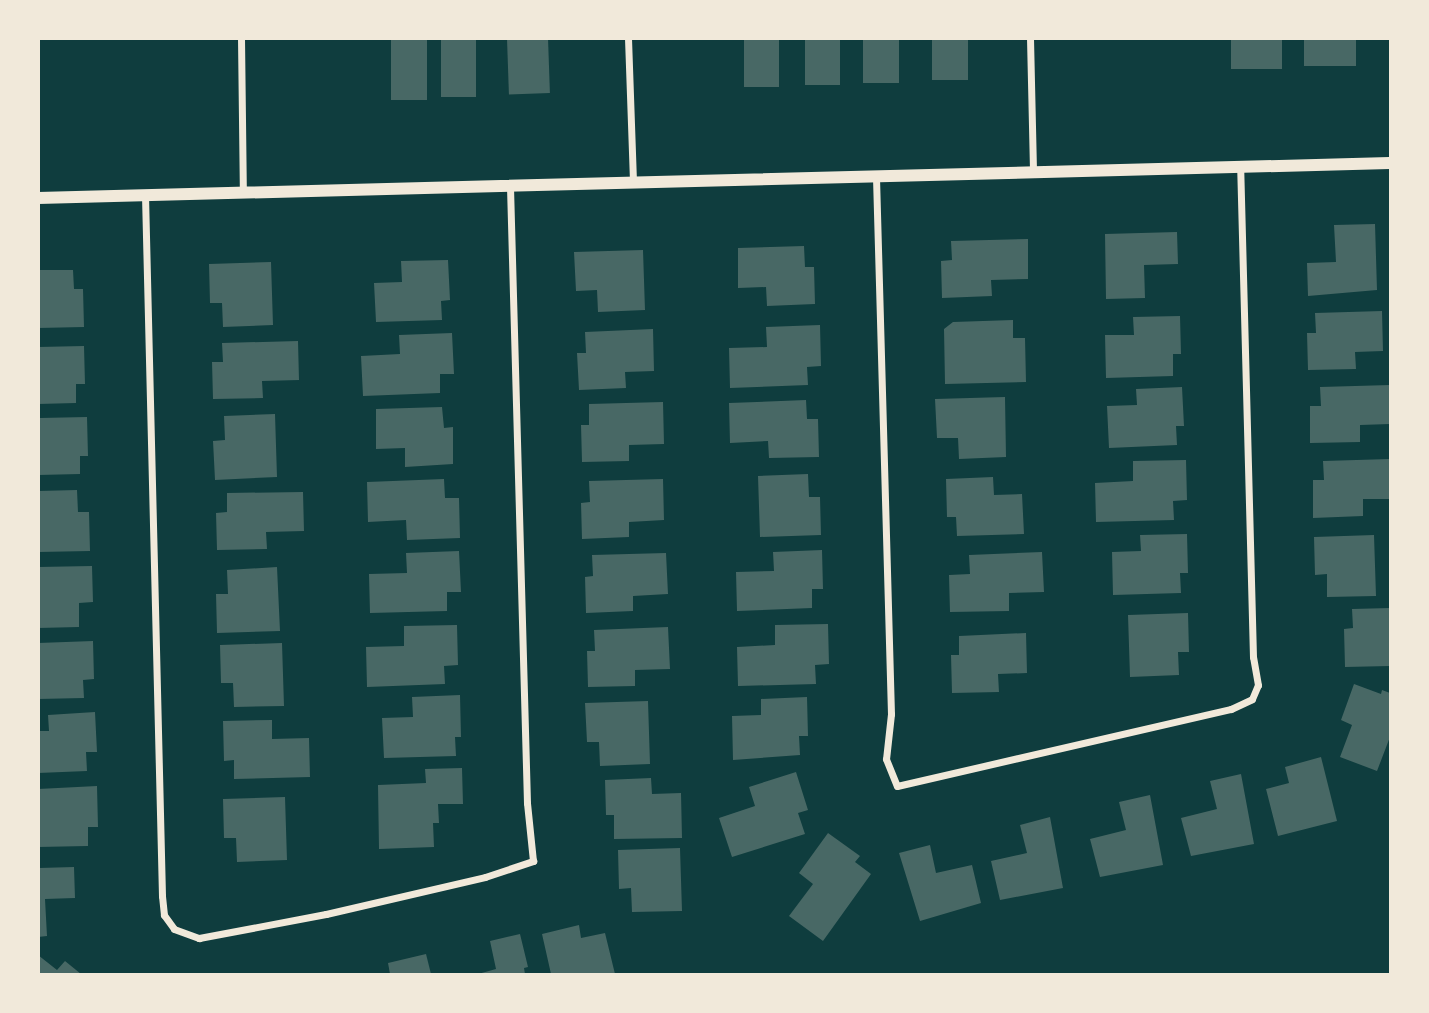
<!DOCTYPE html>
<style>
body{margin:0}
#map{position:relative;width:1429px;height:1013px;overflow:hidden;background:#0f3d3e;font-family:"Titillium Web",sans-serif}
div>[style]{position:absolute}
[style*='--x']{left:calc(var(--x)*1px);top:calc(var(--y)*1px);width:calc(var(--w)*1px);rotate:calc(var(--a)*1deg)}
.building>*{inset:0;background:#486865;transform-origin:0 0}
.minor>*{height:7px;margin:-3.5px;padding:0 3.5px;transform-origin:3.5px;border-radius:3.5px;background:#f1e9da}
.tertiary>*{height:12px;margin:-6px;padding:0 6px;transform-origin:6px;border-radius:6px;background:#f1e9da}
span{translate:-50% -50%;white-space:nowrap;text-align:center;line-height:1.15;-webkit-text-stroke:5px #f1e9da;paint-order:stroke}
.frame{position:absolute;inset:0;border:40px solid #f1e9da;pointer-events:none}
</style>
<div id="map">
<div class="building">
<i style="left:391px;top:38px;width:36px;height:62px"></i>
<i style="left:441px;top:38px;width:35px;height:59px"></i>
<i style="left:548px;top:38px;width:55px;height:41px;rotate:88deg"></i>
<i style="left:744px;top:38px;width:35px;height:49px"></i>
<i style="left:805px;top:38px;width:35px;height:47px"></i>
<i style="left:863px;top:38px;width:36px;height:45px"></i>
<i style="left:932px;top:38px;width:36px;height:42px"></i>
<i style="left:1231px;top:38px;width:51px;height:31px"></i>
<i style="left:1304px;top:38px;width:52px;height:28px"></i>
<i style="clip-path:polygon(1375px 224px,1377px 290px,1308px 296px,1307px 263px,1336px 262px,1334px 225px)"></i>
<i style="clip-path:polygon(1177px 232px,1178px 264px,1144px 265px,1145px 298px,1106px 299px,1105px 234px)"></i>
<i style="clip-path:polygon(1028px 239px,1028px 279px,991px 280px,992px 296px,942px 298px,941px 261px,952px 260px,951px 241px)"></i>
<i style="clip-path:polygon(804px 246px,805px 267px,814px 267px,815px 304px,767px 306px,766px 287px,738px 288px,738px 248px)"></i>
<i style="clip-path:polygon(643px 250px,645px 310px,598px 312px,597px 290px,576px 291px,574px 252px)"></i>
<i style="clip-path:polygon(448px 260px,450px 300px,441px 301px,442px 320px,376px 322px,374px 283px,402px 282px,401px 261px)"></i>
<i style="clip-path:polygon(271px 262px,273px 325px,223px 327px,222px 303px,210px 303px,209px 264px)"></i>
<i style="clip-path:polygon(38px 270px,73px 270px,74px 289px,83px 289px,84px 327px,38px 328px)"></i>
<i style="clip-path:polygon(1382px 311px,1383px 351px,1355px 352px,1356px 369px,1308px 370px,1307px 333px,1316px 333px,1315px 313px)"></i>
<i style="clip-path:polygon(1180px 316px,1181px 354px,1173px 354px,1173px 376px,1106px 378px,1105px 335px,1134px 335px,1133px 317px)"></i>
<i style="clip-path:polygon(1013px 320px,1013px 338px,1025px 338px,1026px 382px,945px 384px,944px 329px,953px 322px)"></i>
<i style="clip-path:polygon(820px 325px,821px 366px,807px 367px,808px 385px,730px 388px,729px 348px,767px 347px,766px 327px)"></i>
<i style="clip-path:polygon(653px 329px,654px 371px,625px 372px,626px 388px,579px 390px,577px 353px,586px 353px,585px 332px)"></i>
<i style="clip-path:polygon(452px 333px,454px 374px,440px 374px,440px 393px,363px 396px,361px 356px,400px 354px,399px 335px)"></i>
<i style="clip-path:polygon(298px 341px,299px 380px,262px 381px,263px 398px,213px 399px,212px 362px,223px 362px,222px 343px)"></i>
<i style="clip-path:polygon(84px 346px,85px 384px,76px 384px,76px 403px,38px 404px,38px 347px)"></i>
<i style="clip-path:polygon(1390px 385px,1390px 424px,1360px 425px,1360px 442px,1310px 443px,1310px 406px,1321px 406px,1320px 387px)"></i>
<i style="clip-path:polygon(1182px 387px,1184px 426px,1176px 426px,1177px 445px,1109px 448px,1107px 406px,1137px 405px,1136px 389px)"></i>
<i style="clip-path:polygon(1005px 397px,1006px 457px,959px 459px,958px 438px,937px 438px,935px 399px)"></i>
<i style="clip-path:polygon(806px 400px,807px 419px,818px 419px,819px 457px,769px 458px,768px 441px,730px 443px,729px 403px)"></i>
<i style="clip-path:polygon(663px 402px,664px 444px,629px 445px,629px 461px,582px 462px,581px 425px,589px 425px,589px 404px)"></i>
<i style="clip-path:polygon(442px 407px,444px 428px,453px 427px,453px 464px,405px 467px,405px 448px,376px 449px,376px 409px)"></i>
<i style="clip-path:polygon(275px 414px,277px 477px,215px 480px,213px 441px,225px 440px,224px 416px)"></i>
<i style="clip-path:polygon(87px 417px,88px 456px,80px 456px,80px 474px,38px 475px,40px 418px)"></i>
<i style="clip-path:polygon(1390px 459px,1390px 499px,1363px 499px,1363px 516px,1313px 518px,1313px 480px,1324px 480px,1323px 461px)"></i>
<i style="clip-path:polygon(1186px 460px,1187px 500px,1173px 501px,1174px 520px,1096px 522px,1095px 483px,1133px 481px,1133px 461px)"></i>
<i style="clip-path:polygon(808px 474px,809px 497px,820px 497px,821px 535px,760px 537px,758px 476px)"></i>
<i style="clip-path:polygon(993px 477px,994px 495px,1022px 494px,1024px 534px,957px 536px,956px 517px,947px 517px,946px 479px)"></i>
<i style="clip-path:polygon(444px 479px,445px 498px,459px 498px,460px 538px,407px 540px,406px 520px,368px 522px,367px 482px)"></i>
<i style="clip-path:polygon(663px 479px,664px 520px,629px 522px,629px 537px,582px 539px,581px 503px,590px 502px,589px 481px)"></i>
<i style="clip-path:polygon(77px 490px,78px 512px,89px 512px,90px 551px,38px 552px,38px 491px)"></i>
<i style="clip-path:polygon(303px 492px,304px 531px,266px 532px,267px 549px,217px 550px,216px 513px,227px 512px,227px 493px)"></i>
<i style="clip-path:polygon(1187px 534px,1188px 573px,1180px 573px,1181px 593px,1113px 595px,1112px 552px,1141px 551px,1140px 535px)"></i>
<i style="clip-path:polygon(1374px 535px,1376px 596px,1327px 597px,1327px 574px,1315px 575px,1314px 537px)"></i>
<i style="clip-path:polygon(822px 550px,823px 589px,812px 589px,812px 608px,737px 611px,736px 572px,774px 571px,773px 552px)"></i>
<i style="clip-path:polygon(459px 551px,461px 592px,447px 592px,447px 611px,370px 613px,369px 574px,407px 573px,406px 553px)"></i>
<i style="clip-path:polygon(1042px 552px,1044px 592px,1009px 593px,1009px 611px,950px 612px,949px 575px,970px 574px,969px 555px)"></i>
<i style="clip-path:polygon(666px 553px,668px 594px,633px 596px,633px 611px,586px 613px,585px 577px,593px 576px,592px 555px)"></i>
<i style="clip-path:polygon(92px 566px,93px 602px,79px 603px,79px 627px,38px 628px,38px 567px)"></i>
<i style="clip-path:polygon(277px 567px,280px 631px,217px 633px,216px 594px,228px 594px,227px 570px)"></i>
<i style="clip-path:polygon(1390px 608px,1390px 666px,1345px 667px,1344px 629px,1353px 628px,1352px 609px)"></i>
<i style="clip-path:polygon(1188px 613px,1189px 652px,1178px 652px,1179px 675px,1130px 677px,1128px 615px)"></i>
<i style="clip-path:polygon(828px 624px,829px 664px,815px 665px,816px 684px,738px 686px,737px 647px,775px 645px,775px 625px)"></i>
<i style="clip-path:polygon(457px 625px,458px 665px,444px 666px,445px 684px,367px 687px,366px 647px,404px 646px,404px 626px)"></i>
<i style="clip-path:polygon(668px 627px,670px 669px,635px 670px,635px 686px,588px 687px,587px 651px,595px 651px,594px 630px)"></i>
<i style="clip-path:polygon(1026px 633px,1027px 673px,998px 674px,999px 692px,952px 693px,951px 655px,959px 655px,959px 636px)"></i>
<i style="clip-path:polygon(93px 641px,94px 679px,83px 680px,84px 698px,38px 699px,38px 643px)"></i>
<i style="clip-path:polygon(282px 643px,284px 706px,234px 707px,233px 683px,221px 683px,220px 645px)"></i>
<i style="clip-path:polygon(1354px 684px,1381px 694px,1382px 690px,1390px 693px,1390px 737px,1377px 771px,1340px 757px,1352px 725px,1341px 720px)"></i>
<i style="clip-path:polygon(460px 695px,461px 737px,455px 737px,456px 756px,384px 758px,382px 718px,413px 717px,412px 697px)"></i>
<i style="clip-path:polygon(807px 697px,808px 736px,799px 736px,800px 755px,733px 760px,732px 716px,761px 715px,761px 699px)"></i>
<i style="clip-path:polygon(648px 701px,650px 764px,600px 766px,599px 742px,587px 742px,585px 703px)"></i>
<i style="clip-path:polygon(95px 712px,97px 752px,86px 752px,87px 771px,38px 773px,38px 731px,49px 731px,48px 715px)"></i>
<i style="clip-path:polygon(272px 720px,272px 739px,309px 738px,310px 777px,234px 779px,234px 760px,224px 761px,223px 721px)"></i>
<i style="clip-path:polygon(1321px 757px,1337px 821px,1278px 836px,1266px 789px,1289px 783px,1285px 767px)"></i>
<i style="clip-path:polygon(462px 768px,463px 804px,438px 804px,439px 823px,433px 823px,434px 847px,379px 849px,378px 785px,426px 783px,425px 769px)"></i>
<i style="clip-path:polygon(796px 772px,808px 810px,798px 813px,805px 834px,732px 857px,719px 818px,755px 806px,749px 787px)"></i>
<i style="clip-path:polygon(1241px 774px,1254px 844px,1191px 856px,1181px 818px,1217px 809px,1210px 781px)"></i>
<i style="clip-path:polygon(651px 778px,652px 794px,681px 793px,682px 838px,614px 839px,614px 815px,606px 815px,605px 780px)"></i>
<i style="clip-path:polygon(97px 786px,98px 827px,88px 827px,88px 846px,38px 847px,38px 789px)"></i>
<i style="clip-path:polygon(1150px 795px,1163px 865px,1100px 877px,1090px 839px,1126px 830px,1119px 802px)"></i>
<i style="clip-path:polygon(285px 797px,287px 860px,237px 862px,236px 838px,224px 838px,223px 799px)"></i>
<i style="clip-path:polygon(1050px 817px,1063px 888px,1000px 900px,991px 861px,1027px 853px,1020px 825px)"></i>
<i style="clip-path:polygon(828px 833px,860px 856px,855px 862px,871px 874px,823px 941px,789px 916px,813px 884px,799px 873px)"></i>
<i style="clip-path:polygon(930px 845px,936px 873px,972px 865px,981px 903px,920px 921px,899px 853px)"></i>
<i style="clip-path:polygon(680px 848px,682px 911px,632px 912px,631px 888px,619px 889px,618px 850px)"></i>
<i style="clip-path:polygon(74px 867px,75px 898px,45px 899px,47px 936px,38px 937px,39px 868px)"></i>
<i style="clip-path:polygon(579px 925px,581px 938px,605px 933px,615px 974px,551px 974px,542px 934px)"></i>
<i style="clip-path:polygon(520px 934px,528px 967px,524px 968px,525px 974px,478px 974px,496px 969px,490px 941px)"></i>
<i style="clip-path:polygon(426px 954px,431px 974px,390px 974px,388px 963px)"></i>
<i style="clip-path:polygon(38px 955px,57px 970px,65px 961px,81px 974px,38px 974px)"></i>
</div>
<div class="minor">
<i style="--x:241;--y:38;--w:155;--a:89.3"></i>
<i style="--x:628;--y:38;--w:145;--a:88"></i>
<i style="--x:1030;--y:38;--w:135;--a:88.7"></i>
<i style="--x:876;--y:177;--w:537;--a:88.4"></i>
<i style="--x:891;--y:714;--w:45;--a:96.3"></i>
<i style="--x:886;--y:759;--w:29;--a:68"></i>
<i style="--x:897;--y:786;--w:343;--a:-13"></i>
<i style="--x:1231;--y:709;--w:23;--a:-25"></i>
<i style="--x:1252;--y:699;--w:15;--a:-67"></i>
<i style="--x:1258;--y:685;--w:28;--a:-100"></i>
<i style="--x:1253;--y:657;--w:490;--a:-91.5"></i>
<i style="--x:145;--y:195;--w:701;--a:88.61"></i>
<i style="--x:162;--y:896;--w:19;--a:84"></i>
<i style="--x:164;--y:915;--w:17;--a:54"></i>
<i style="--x:174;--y:929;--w:27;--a:20"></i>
<i style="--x:199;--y:938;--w:129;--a:-10.7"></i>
<i style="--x:326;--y:914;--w:163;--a:-13.1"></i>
<i style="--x:485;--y:877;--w:51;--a:-18.4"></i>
<i style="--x:533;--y:861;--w:58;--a:-95.9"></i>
<i style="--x:527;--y:803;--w:617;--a:-91.58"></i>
</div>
<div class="tertiary">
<i style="--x:38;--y:198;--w:1352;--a:-1.48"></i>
</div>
<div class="frame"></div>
</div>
